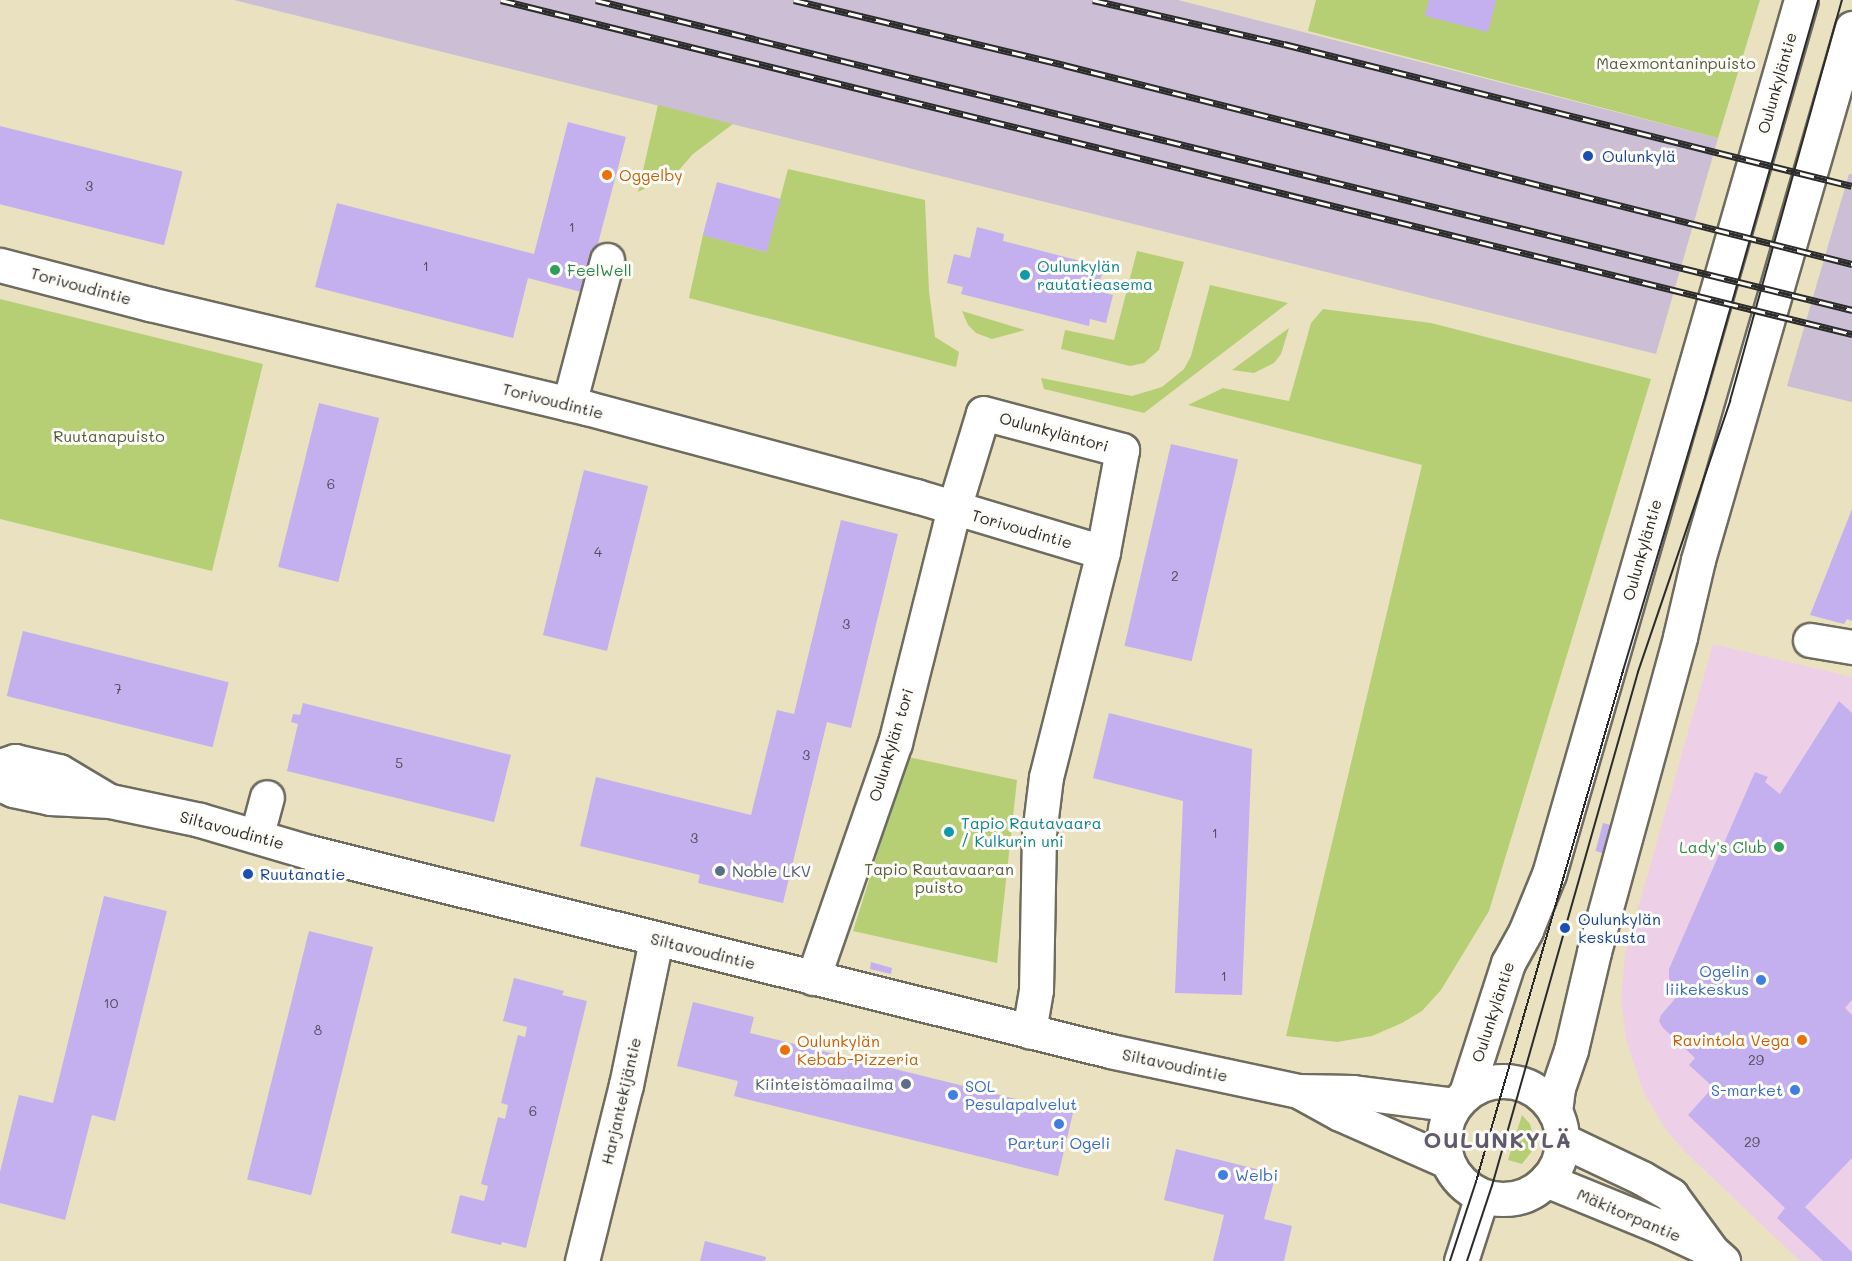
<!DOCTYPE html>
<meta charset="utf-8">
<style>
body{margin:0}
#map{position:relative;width:1852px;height:1261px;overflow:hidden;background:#eae1c0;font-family:Mali,sans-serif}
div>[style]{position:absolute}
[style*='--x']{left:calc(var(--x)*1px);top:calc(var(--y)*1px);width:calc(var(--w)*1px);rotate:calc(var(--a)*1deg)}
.built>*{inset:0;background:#edd0e8}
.industrial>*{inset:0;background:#ccbed4}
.green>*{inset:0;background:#b6cf74}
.building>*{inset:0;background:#c4b0ee;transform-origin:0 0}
.roads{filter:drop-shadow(2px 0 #6e6b5f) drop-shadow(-2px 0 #6e6b5f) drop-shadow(0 2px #6e6b5f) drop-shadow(0 -2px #6e6b5f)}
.minor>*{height:33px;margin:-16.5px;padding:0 16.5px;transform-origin:16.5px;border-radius:16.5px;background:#fff}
.major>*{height:33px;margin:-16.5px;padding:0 16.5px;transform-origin:16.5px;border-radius:16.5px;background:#fff}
.major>.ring{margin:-16.5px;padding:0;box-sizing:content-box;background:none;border:33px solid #fff;border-radius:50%}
.tram>*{height:1.5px;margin:-0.75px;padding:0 0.75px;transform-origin:0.75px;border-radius:0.75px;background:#2b2b2b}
.rail>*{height:7px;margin-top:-3.5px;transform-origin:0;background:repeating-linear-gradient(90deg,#fdfcf7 0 14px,#2b2b2b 0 28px);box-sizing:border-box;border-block:2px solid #2b2b2b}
.dots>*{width:16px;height:16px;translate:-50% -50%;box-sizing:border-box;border:3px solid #fdfcf7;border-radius:50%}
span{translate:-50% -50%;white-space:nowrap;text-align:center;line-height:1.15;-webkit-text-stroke:6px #fdfcf7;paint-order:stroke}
.number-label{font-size:14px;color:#514c5c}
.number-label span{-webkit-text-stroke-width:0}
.park-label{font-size:16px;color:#555c41}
.street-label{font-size:16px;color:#2b2b2b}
.transit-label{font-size:16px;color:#164399}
.left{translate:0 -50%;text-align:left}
.food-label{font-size:16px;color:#c56008}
.right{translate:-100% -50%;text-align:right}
.culture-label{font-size:16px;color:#0d838f}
.leisure-label{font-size:16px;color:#27864d}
.service-label{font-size:16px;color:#4e5e75}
.shop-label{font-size:16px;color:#366cbe}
.district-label{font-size:22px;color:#615a6f;font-weight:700;letter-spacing:1.5px}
</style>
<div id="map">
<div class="built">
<i style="clip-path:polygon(1713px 644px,1852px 677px,1852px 1261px,1800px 1261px,1684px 1151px,1666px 1130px,1643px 1091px,1626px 1039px,1621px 998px,1625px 954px)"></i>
</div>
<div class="industrial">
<i style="clip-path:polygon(234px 0,1178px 0,1718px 138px,1656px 354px)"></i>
<i style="clip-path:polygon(1849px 174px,1852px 174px,1852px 402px,1787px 386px)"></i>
</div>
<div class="green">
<i style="clip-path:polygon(1316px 0,1760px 0,1718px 138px,1308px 31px)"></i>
<i style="clip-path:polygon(658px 105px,733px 124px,693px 154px,679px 170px,638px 192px)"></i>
<i style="clip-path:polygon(788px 169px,925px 200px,929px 291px,935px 337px,959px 352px,956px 367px,689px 298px,703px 235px,766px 252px)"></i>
<i style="clip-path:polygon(1137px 251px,1184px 262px,1159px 350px,1144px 363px,1130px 366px,1061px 349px,1065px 330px,1114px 340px)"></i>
<i style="clip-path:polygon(1210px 285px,1288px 303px,1144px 413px,1044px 389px,1041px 378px,1132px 396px,1162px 387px,1184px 369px,1191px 356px)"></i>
<i style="clip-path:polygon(0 299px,263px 364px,212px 571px,0 519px)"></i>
<i style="clip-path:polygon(1323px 309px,1431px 323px,1651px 379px,1489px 911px,1441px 990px,1422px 1011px,1402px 1023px,1372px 1036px,1337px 1042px,1286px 1036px,1422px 465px,1188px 405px,1223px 388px,1289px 401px,1311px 323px)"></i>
<i style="clip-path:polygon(962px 311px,1025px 330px,992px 339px,976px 333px,968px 325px)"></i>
<i style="clip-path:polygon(1289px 328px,1281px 354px,1274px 363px,1254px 373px,1232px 370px)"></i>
<i style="clip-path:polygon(908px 757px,1017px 780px,997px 963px,853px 931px)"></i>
<i style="clip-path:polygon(1522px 1115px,1530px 1124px,1534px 1139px,1532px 1151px,1522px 1164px,1508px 1160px)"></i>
</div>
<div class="building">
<i style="clip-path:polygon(1429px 0,1496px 0,1488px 32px,1425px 16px)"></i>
<i style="clip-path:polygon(568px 122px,626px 137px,585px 293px,528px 278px,513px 338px,315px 287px,337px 203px,534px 254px)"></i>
<i style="left:0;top:126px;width:188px;height:76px;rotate:14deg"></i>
<i style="left:717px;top:182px;width:66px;height:55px;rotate:15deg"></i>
<i style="clip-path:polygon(977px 227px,1004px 234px,1003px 241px,1104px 267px,1097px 291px,1113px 295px,1106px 323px,1090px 319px,1089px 326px,961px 294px,963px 287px,947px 283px,954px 254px,970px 258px)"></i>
<i style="left:319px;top:403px;width:62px;height:169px;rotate:14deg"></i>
<i style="left:1171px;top:444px;width:69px;height:207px;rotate:13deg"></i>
<i style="left:584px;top:470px;width:66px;height:170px;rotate:14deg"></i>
<i style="clip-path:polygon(1852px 509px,1852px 621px,1847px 619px,1844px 624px,1810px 615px)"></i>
<i style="clip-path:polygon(841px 520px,898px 534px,851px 728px,827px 722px,783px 903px,698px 883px,700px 875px,580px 846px,596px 777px,751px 815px,777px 710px,794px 714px)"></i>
<i style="left:23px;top:631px;width:212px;height:67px;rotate:14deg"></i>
<i style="clip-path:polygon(1839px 701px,1852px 713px,1852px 1000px,1845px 1008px,1852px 1015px,1852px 1158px,1805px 1207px,1852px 1252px,1852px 1261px,1823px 1261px,1777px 1218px,1785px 1208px,1688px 1115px,1713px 1087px,1689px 1065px,1695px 1058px,1663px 1028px,1659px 1021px,1661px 1015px,1681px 992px,1669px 979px,1669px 969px,1755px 772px,1768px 777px,1765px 782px,1780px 794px)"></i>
<i style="clip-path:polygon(303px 703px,511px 755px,494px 822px,287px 771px,298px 724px,291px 722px,293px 714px,300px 715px)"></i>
<i style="clip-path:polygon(1109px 713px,1252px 749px,1242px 995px,1175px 993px,1183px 801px,1093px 778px)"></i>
<i style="left:1603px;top:823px;width:11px;height:29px;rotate:15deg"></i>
<i style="clip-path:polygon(104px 896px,167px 911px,115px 1121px,92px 1115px,65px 1220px,0 1203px,0 1172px,19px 1095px,53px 1103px)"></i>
<i style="left:309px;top:931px;width:66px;height:256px;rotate:14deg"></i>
<i style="clip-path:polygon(871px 962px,892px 968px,891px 974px,870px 969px)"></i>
<i style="clip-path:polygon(514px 978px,564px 991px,562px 995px,587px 1001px,526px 1248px,502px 1242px,501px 1245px,451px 1233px,460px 1195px,484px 1201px,488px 1186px,481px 1184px,498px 1117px,505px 1119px,508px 1105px,501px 1103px,518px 1035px,525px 1037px,527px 1027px,503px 1021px)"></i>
<i style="clip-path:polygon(693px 1002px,754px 1017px,750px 1033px,1073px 1113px,1058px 1176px,734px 1096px,738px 1081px,677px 1066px)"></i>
<i style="clip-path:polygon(1176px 1149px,1276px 1174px,1264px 1219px,1292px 1226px,1284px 1261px,1213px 1261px,1224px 1215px,1164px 1200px)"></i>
<i style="clip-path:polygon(705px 1241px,766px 1257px,765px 1261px,700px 1261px)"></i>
</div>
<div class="roads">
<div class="minor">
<i style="--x:0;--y:265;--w:155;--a:14.6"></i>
<i style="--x:150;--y:304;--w:449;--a:13.4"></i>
<i style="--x:587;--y:408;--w:341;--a:15"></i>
<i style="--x:916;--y:496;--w:195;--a:16.7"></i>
<i style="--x:569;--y:404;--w:149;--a:-75.2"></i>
<i style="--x:1810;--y:640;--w:43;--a:9.5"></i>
<i style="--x:257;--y:834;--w:38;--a:-75"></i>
<i style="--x:813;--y:978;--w:249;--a:-70.8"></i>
<i style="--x:895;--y:743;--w:242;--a:-75.9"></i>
<i style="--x:954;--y:508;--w:99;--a:-73"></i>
<i style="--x:983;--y:413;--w:144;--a:14.9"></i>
<i style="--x:1122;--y:450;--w:104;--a:100.6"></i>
<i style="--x:1103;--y:552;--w:232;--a:104.2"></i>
<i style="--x:1046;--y:777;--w:57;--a:97"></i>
<i style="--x:1039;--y:834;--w:156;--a:91.1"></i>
<i style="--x:1036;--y:990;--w:42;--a:99.7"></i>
<i style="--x:1562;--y:1140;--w:89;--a:25.4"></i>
<i style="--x:1642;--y:1178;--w:34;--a:30"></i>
<i style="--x:1671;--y:1195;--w:69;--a:53.8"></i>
<i style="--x:1712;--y:1251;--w:15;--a:42"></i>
<i style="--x:1546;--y:1180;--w:124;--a:22.2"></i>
<i style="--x:1661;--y:1227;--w:54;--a:25.1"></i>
<i style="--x:582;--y:1261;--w:181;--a:-76"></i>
<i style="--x:626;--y:1085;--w:148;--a:-78.3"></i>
<i style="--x:1461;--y:1261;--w:68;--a:-72.1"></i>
</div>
<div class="major">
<i style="--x:0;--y:766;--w:16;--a:-18"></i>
<i style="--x:15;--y:761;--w:45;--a:12.8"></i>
<i style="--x:59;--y:771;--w:55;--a:30.8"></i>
<i style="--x:0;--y:784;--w:14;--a:25"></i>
<i style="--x:13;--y:790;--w:38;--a:12"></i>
<i style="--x:50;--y:798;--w:60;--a:2.9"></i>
<i style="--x:110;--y:801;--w:92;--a:11.9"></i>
<i style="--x:200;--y:820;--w:114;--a:16.4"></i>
<i style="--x:309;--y:852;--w:825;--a:13.95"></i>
<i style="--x:1110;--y:1051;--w:192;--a:12"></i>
<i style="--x:1298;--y:1091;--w:55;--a:1"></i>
<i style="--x:1353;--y:1092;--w:102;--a:7.3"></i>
<i class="ring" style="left:1444px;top:1081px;width:85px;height:85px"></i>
<i style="--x:1302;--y:1093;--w:43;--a:28.9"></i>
<i style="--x:1340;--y:1114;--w:117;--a:23.7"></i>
<i style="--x:1466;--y:1093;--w:137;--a:-72.1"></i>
<i style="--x:1508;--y:963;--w:38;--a:-61"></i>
<i style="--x:1526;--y:930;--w:61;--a:-67.7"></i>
<i style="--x:1549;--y:874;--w:910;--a:-73.92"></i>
<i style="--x:1555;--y:1112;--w:24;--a:-83"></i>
<i style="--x:1558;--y:1088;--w:40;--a:-71.1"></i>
<i style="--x:1571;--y:1050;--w:101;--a:-76.8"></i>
<i style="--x:1594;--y:952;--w:327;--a:-74.7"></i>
<i style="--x:1680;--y:637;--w:79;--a:-76.8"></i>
<i style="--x:1698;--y:560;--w:554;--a:-73.86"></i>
</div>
</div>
<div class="tram">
<i style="--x:1450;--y:1261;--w:83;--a:-71.8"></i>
<i style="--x:1476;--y:1182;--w:532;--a:-73.95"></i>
<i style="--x:1623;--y:671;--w:289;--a:-73.3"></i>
<i style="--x:1706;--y:394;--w:410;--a:-74.1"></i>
<i style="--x:1467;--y:1261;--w:79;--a:-71.6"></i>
<i style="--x:1492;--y:1186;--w:534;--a:-74.14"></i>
<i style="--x:1638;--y:672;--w:286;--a:-71.2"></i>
<i style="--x:1730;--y:401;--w:416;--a:-74.4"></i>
</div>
<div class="rail">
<i style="--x:501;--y:0;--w:1392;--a:13.89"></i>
<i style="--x:596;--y:0;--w:1294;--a:13.86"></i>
<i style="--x:794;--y:0;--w:278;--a:13.5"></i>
<i style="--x:1064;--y:65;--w:813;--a:14.17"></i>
<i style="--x:1093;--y:0;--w:196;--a:13"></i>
<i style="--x:1284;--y:44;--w:585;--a:14.04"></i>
</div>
<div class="dots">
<i style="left:1588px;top:156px;background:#1a4fb4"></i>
<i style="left:607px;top:175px;background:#e8710a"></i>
<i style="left:555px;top:270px;background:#2e9e5b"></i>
<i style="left:1025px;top:275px;background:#0f9aa8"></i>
<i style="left:949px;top:832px;background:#0f9aa8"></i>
<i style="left:1779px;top:847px;background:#2e9e5b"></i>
<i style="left:720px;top:871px;background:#5c6f8a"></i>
<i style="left:248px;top:874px;background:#1a4fb4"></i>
<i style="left:1565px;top:928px;background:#1a4fb4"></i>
<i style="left:1761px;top:980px;background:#3f7fe0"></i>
<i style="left:1802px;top:1040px;background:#e8710a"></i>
<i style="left:785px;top:1050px;background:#e8710a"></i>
<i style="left:906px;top:1084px;background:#5c6f8a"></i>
<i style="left:1795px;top:1090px;background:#3f7fe0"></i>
<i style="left:953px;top:1095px;background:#3f7fe0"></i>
<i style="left:1059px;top:1124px;background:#3f7fe0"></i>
<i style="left:1223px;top:1175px;background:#3f7fe0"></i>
</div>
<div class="number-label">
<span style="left:89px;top:186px">3</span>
<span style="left:572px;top:227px">1</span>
<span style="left:426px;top:266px">1</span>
<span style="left:331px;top:484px">6</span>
<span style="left:598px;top:552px">4</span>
<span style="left:1175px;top:576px">2</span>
<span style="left:846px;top:624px">3</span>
<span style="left:118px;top:689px">7</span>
<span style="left:806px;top:755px">3</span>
<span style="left:399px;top:763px">5</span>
<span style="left:1215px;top:833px">1</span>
<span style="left:694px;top:838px">3</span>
<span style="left:1224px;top:976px">1</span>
<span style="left:111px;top:1003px">10</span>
<span style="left:318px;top:1030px">8</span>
<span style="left:1756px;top:1060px">29</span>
<span style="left:533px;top:1111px">6</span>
<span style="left:1752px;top:1142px">29</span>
</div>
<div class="park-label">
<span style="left:1676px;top:63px">Maexmontaninpuisto</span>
<span style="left:109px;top:436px">Ruutanapuisto</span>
<span style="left:939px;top:878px">Tapio Rautavaaran<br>puisto</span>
</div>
<div class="street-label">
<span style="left:1777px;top:83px;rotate:-74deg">Oulunkyläntie</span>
<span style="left:81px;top:286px;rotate:15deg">Torivoudintie</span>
<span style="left:553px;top:401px;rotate:14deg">Torivoudintie</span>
<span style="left:1054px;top:432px;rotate:15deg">Oulunkyläntori</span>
<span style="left:1022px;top:529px;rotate:16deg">Torivoudintie</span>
<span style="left:1642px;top:550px;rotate:-74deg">Oulunkyläntie</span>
<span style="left:891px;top:745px;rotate:-73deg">Oulunkylän tori</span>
<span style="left:232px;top:830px;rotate:15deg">Siltavoudintie</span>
<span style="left:703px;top:951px;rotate:14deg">Siltavoudintie</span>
<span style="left:1493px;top:1012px;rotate:-72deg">Oulunkyläntie</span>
<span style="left:1175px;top:1065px;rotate:12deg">Siltavoudintie</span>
<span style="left:621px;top:1101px;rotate:-77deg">Harjantekijäntie</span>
<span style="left:1629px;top:1215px;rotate:23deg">Mäkitorpantie</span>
</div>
<div class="transit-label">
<span class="left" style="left:1602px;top:156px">Oulunkylä</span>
<span class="left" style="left:260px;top:874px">Ruutanatie</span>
<span class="left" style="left:1578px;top:928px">Oulunkylän<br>keskusta</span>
</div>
<div class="food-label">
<span class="left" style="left:619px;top:175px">Oggelby</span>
<span class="right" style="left:1790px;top:1040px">Ravintola Vega</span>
<span class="left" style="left:797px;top:1050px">Oulunkylän<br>Kebab-Pizzeria</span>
</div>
<div class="culture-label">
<span class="left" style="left:1037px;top:275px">Oulunkylän<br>rautatieasema</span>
<span class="left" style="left:961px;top:832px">Tapio Rautavaara<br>/ Kulkurin uni</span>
</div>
<div class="leisure-label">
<span class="left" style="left:567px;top:270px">FeelWell</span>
<span class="right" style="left:1767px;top:847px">Lady's Club</span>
</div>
<div class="service-label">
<span class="left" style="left:732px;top:871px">Noble LKV</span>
<span class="right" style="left:894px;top:1084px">Kiinteistömaailma</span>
</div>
<div class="shop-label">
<span class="right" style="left:1749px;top:980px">Ogelin<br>liikekeskus</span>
<span class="left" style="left:965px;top:1095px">SOL<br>Pesulapalvelut</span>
<span class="right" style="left:1783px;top:1090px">S-market</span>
<span style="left:1059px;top:1143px">Parturi Ogeli</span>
<span class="left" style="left:1235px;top:1175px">Welbi</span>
</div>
<div class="district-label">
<span style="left:1498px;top:1140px">OULUNKYLÄ</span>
</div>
</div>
